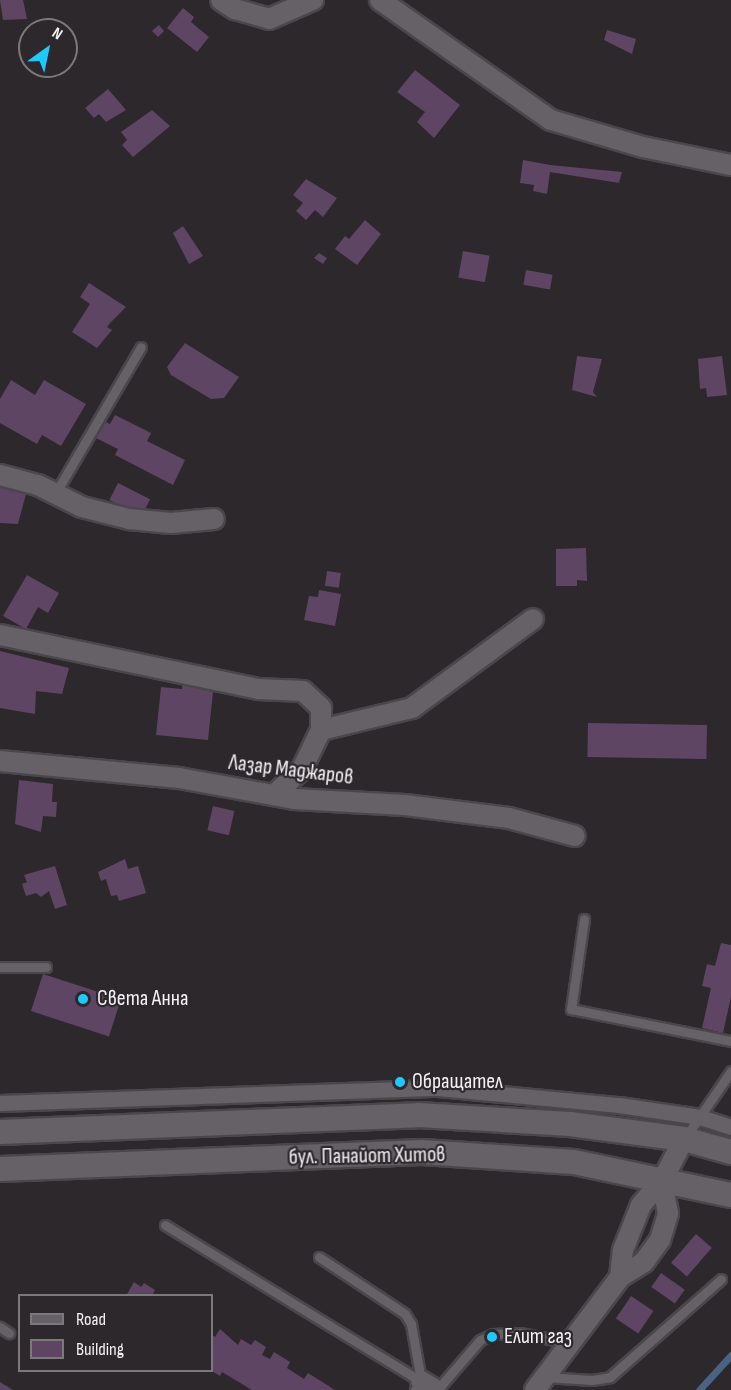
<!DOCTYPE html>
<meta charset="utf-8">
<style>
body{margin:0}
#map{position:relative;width:731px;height:1390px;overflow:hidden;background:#2c282c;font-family:"Sofia Sans Condensed",sans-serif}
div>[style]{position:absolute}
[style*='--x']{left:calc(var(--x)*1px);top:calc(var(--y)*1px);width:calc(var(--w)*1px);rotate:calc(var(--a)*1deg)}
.stream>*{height:7px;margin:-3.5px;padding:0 3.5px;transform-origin:3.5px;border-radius:3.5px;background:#4b6382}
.building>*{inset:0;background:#5e4563;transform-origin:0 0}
.roads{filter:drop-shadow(2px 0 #4a474b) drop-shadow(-2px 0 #4a474b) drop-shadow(0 2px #4a474b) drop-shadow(0 -2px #4a474b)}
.service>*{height:9px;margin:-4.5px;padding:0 4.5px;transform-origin:4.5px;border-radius:4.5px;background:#656166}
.pedestrian>*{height:15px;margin:-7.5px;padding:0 7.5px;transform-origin:7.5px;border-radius:7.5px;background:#656166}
.minor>*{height:20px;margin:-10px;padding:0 10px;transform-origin:10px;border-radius:10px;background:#656166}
.tertiary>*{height:24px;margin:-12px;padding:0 12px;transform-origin:12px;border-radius:12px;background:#656166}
.dots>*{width:16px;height:16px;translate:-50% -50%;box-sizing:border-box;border:3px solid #2c282c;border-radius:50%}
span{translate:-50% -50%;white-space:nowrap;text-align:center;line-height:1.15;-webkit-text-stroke:4.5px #2c282c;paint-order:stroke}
.street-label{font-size:22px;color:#f4f2f5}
.poi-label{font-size:22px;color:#f4f2f5}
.left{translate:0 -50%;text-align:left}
.legend{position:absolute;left:18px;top:1294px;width:195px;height:78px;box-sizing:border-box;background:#2c282c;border:2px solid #7c797c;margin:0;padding:8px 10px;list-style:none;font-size:18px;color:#f4f2f5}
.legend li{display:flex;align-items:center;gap:12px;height:30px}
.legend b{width:30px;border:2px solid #7c797c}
.north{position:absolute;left:18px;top:18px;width:60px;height:60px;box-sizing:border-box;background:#2c282c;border:2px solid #7c797c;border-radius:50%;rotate:33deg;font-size:16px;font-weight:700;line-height:24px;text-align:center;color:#f4f2f5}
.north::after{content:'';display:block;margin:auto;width:21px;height:27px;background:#1fc9fd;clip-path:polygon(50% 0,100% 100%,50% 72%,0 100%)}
</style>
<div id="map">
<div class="stream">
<i style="--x:699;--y:1390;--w:47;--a:-47.6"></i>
</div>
<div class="building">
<i style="clip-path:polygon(0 0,23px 0,27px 19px,3px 20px)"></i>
<i style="clip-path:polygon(183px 8px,194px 17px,191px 22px,209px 37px,197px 52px,167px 28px)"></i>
<i style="clip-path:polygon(159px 25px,164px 31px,158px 37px,152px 31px)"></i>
<i style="clip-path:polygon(607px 30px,636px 39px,632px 54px,604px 40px)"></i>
<i style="clip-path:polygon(415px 70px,460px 105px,434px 138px,417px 122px,425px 112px,397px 92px)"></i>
<i style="clip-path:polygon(108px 89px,126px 110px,106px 122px,99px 114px,94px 118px,85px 108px)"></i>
<i style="clip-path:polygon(152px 110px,170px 126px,133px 157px,122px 145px,127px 140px,121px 132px)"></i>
<i style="clip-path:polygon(523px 160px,550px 165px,622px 172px,619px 183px,550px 172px,547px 194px,533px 191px,534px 185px,520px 183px)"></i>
<i style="clip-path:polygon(306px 179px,337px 198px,323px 217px,315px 210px,306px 220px,296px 211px,303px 203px,293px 195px)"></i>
<i style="clip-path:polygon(365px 220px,381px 234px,357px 265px,335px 249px,345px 236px,349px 239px)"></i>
<i style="clip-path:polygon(183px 226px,203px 256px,189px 264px,173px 233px)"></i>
<i style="left:463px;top:251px;width:27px;height:27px;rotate:10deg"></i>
<i style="clip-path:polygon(319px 253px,327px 258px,323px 264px,314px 258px)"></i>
<i style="left:526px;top:270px;width:27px;height:15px;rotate:10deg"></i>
<i style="clip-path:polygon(89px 283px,126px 307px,111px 322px,107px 327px,112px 330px,97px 348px,72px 332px,90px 304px,80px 297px)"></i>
<i style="clip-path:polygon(185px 343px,239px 377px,224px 398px,211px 399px,171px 375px,167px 367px)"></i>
<i style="clip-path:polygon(577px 356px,602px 359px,593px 392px,597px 397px,572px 390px)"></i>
<i style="clip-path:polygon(722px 356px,727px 395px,707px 397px,706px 388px,700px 389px,698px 359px)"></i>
<i style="clip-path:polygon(11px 380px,35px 395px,44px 380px,86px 404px,61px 446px,42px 435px,37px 444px,0 423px,0 399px)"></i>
<i style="clip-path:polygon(115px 415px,151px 433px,147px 441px,185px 460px,173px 485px,115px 455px,118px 449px,94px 437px,101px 420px,110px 424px)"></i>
<i style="left:118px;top:483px;width:36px;height:19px;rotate:27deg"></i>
<i style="clip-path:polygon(0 487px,26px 494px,18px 524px,0 523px)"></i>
<i style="clip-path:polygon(586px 548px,587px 581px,577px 580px,577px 586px,556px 586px,556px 549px)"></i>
<i style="left:327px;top:571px;width:14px;height:15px;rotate:8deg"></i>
<i style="clip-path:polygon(27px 575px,59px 593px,48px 613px,38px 607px,26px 629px,3px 616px)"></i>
<i style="clip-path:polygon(319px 590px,341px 594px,335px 626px,304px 620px,309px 596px,318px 597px)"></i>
<i style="clip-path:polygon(0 651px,69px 668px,62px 694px,36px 691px,35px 714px,0 708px)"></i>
<i style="clip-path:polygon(182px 685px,213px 692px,208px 740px,156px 735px,161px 687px,182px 689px)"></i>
<i style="left:588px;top:723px;width:119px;height:34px;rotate:1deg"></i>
<i style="clip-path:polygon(19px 780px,53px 784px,52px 802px,57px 802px,56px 817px,43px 816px,41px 832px,15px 824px)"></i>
<i style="left:213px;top:806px;width:22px;height:25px;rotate:13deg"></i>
<i style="clip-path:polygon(125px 859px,128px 869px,138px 866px,146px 893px,119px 901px,117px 895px,111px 896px,106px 879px,101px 881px,98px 872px)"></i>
<i style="clip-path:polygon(55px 866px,67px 905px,55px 909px,49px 891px,41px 897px,36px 893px,26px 896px,22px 884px,27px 882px,24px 875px)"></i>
<i style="clip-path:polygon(721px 943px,731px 945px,731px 997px,723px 1033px,702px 1028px,711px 988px,702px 986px,707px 964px,715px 966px)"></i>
<i style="left:43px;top:974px;width:82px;height:39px;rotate:18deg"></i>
<i style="left:696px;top:1234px;width:21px;height:38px;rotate:41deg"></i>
<i style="left:661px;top:1273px;width:29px;height:17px;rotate:35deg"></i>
<i style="clip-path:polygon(134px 1282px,141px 1287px,144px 1283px,155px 1290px,152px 1296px,126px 1296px)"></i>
<i style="left:631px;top:1296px;width:27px;height:27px;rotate:34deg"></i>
<i style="clip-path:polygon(220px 1329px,238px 1345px,241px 1339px,251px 1345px,255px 1340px,266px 1347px,262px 1355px,270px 1359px,274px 1352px,290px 1362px,287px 1368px,304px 1379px,308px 1373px,335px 1390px,252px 1390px,222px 1372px,220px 1376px,212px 1371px,212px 1335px,215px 1337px)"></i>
<i style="clip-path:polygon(0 1382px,13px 1390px,0 1390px)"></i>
</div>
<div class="roads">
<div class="service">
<i style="--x:55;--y:494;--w:170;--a:-59.7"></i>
<i style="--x:584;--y:919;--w:91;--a:98.2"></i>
<i style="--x:571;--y:1009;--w:163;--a:11.3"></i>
<i style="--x:0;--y:967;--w:46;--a:0"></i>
<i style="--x:685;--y:1138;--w:81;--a:-55.5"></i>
<i style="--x:165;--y:1225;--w:300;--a:31.4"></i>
<i style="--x:319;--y:1257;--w:103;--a:33.5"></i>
<i style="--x:405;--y:1314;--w:12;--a:59"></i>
<i style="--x:411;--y:1324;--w:58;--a:80"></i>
<i style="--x:421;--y:1381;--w:11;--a:124"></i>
<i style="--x:0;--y:1327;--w:11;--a:34"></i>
<i style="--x:545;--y:1377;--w:47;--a:3.7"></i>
<i style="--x:592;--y:1380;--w:18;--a:-9"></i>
<i style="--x:610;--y:1377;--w:148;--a:-41.4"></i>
<i style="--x:437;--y:1390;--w:66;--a:-49.3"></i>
<i style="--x:480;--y:1340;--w:14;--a:-25"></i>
<i style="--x:493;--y:1334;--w:27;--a:-2"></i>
<i style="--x:520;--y:1333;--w:51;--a:11.3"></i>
</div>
<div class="pedestrian">
<i style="--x:0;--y:1103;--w:438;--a:-2"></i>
<i style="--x:438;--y:1088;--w:182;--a:5.4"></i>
<i style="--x:619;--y:1105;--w:82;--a:8.4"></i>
<i style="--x:700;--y:1117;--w:33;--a:18"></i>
</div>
<div class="minor">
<i style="--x:221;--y:0;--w:17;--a:33"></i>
<i style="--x:235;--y:9;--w:35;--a:16"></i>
<i style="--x:269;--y:19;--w:48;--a:-23.4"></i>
<i style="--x:380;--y:0;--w:209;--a:35.1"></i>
<i style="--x:551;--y:120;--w:96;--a:16.4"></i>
<i style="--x:643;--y:147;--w:90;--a:11.6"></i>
<i style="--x:0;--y:475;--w:39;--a:15"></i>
<i style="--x:38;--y:485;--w:49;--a:26.6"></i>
<i style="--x:82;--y:507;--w:49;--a:14.3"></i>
<i style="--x:129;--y:519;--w:42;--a:5.4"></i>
<i style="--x:171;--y:523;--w:43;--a:-5.3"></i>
<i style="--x:0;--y:635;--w:264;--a:11.8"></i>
<i style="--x:258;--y:689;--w:45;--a:2.5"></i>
<i style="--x:303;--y:691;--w:25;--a:43"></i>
<i style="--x:321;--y:708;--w:22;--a:90"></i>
<i style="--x:321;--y:730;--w:43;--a:116"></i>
<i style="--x:302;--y:769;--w:38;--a:137"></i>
<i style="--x:321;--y:730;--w:94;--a:-13.6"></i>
<i style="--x:412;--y:708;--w:150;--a:-36.3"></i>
<i style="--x:0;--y:761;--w:180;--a:5.4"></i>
<i style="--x:179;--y:778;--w:117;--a:10.3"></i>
<i style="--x:294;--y:799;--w:111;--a:3.1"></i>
<i style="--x:405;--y:805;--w:105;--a:7.1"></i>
<i style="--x:509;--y:818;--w:68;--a:15.3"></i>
<i style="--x:620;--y:1277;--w:27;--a:-84"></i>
<i style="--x:623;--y:1250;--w:48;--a:-68.2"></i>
<i style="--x:641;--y:1205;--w:32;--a:-49"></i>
<i style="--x:662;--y:1181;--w:47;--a:-62.4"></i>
<i style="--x:421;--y:1381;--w:17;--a:31"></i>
<i style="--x:535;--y:1390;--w:141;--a:-53"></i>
<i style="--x:620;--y:1277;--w:28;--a:-32"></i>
<i style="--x:644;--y:1262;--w:27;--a:-54"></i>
<i style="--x:660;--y:1240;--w:28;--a:-73"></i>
<i style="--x:668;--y:1213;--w:33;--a:-101"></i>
</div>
<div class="tertiary">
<i style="--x:0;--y:1132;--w:418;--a:-2.3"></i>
<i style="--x:418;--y:1115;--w:152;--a:3.4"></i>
<i style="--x:570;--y:1124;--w:115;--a:7.5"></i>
<i style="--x:684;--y:1139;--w:49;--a:15.5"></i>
<i style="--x:0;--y:1169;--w:422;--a:-2.3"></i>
<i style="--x:422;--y:1152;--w:152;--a:3.8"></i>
<i style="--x:574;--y:1162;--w:160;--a:11.9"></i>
</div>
</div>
<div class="dots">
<i style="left:83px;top:999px;background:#1fc9fd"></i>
<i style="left:400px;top:1082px;background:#1fc9fd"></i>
<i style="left:492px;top:1337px;background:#1fc9fd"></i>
</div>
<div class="street-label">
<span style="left:291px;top:770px;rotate:7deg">Лазар Маджаров</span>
<span style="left:367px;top:1156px;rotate:-1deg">бул. Панайот Хитов</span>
</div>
<div class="poi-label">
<span class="left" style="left:97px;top:999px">Света Анна</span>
<span class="left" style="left:412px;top:1082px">Обращател</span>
<span class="left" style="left:504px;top:1337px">Елит газ</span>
</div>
<ul class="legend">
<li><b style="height:8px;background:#656166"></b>Road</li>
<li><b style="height:16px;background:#5e4563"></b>Building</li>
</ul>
<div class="north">N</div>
</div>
